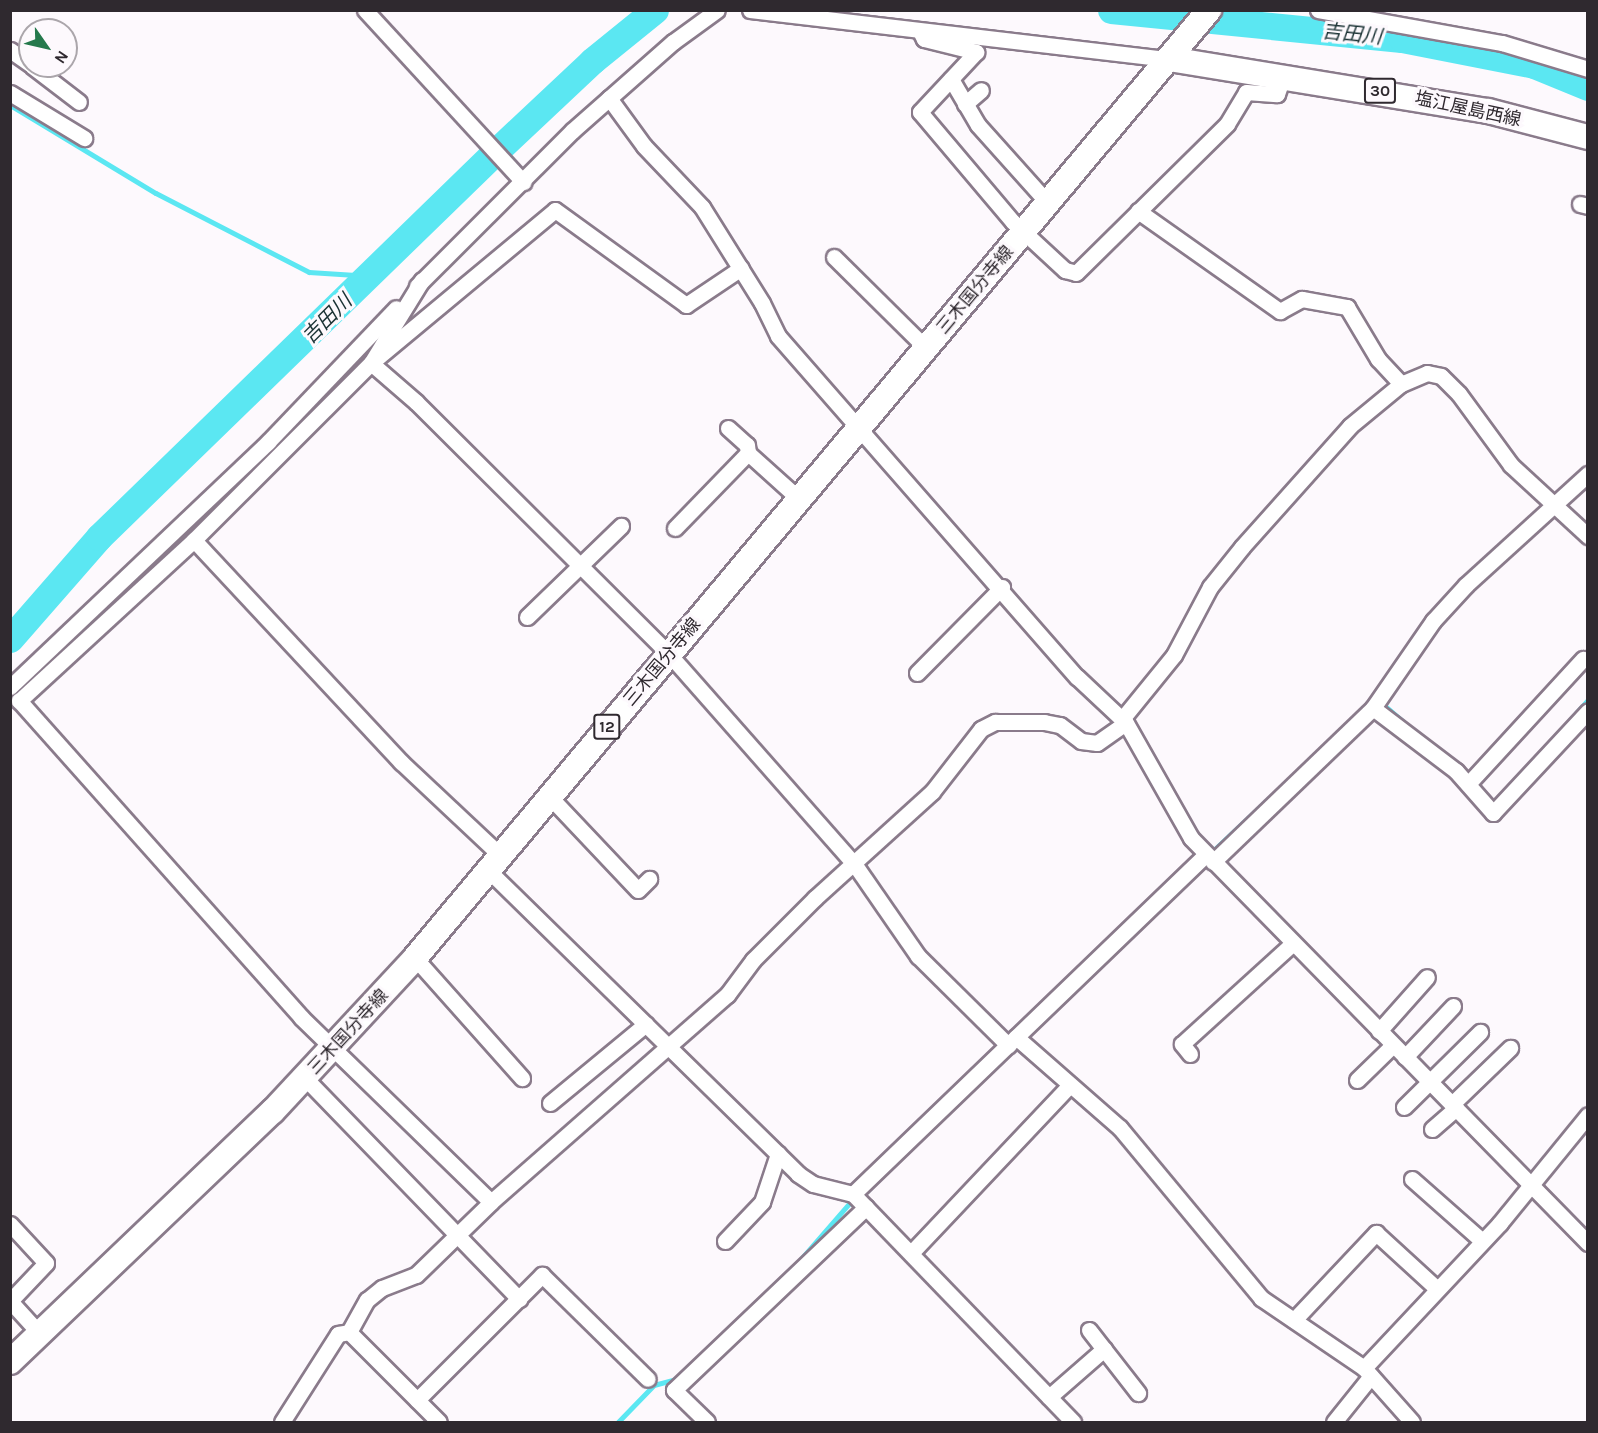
<!DOCTYPE html>
<meta charset="utf-8">
<style>
body{margin:0}
#map{position:relative;width:1598px;height:1433px;overflow:hidden;background:#fdf9fd;font-family:Karla,"Noto Sans JP",sans-serif}
div>[style]{position:absolute}
[style*='--x']{left:calc(var(--x)*1px);top:calc(var(--y)*1px);width:calc(var(--w)*1px);rotate:calc(var(--a)*1deg)}
.stream>*{height:4.5px;margin:-2.25px;padding:0 2.25px;transform-origin:2.25px;border-radius:2.25px;background:#5be7f2}
.river>*{height:27px;margin:-13.5px;padding:0 13.5px;transform-origin:13.5px;border-radius:13.5px;background:#5be7f2}
.roads{filter:drop-shadow(2px 0 #8a7b8b) drop-shadow(-2px 0 #8a7b8b) drop-shadow(0 2px #8a7b8b) drop-shadow(0 -2px #8a7b8b)}
.street>*{height:15px;margin:-7.5px;padding:0 7.5px;transform-origin:7.5px;border-radius:7.5px;background:#fff}
.primary>*{height:24px;margin:-12px;padding:0 12px;transform-origin:12px;border-radius:12px;background:#fff}
span{translate:-50% -50%;white-space:nowrap;text-align:center;line-height:1.15;-webkit-text-stroke:6px #fdf9fd;paint-order:stroke}
.shield-label span{padding:2px 4px;background:#fdf9fd;border:2px solid;border-radius:4px;-webkit-text-stroke-width:0}
.shield-label{font-size:16px;color:#2f292f;font-weight:700}
.street-label{font-size:18px;color:#2f292f}
.water-label{font-size:20px;color:#1a3234;font-style:italic}
.frame{position:absolute;inset:0;border:12px solid #2f292f;pointer-events:none}
.north{position:absolute;left:18px;top:18px;width:60px;height:60px;box-sizing:border-box;background:#fdf9fd;border:2px solid #aba6ab;border-radius:50%;rotate:124deg;font-size:16px;font-weight:700;line-height:24px;text-align:center;color:#2f292f}
.north::after{content:'';display:block;margin:auto;width:21px;height:27px;background:#25794c;clip-path:polygon(50% 0,100% 100%,50% 72%,0 100%)}
</style>
<div id="map">
<div class="stream">
<i style="--x:10;--y:105;--w:170;--a:31.1"></i>
<i style="--x:156;--y:193;--w:172;--a:27.3"></i>
<i style="--x:309;--y:272;--w:62;--a:3.7"></i>
<i style="--x:1383;--y:704;--w:40;--a:41"></i>
<i style="--x:1569;--y:721;--w:28;--a:-48"></i>
<i style="--x:1213;--y:851;--w:96;--a:-43.3"></i>
<i style="--x:1034;--y:1029;--w:75;--a:-43.9"></i>
<i style="--x:864;--y:1194;--w:40;--a:-45"></i>
<i style="--x:801;--y:1259;--w:72;--a:-49"></i>
<i style="--x:618;--y:1422;--w:52;--a:-45.8"></i>
<i style="--x:654;--y:1385;--w:23;--a:-15"></i>
</div>
<div class="river">
<i style="--x:1111;--y:10;--w:292;--a:5.7"></i>
<i style="--x:1402;--y:39;--w:135;--a:11.1"></i>
<i style="--x:1534;--y:65;--w:58;--a:22.2"></i>
<i style="--x:10;--y:639;--w:135;--a:-48.9"></i>
<i style="--x:99;--y:537;--w:548;--a:-44.19"></i>
<i style="--x:492;--y:155;--w:137;--a:-43.2"></i>
<i style="--x:592;--y:61;--w:81;--a:-39"></i>
</div>
<div class="roads">
<div class="street">
<i style="--x:365;--y:10;--w:234;--a:47.4"></i>
<i style="--x:750;--y:10;--w:423;--a:6.7"></i>
<i style="--x:1318;--y:10;--w:187;--a:10.2"></i>
<i style="--x:1502;--y:43;--w:90;--a:16.8"></i>
<i style="--x:920;--y:31;--w:9;--a:63"></i>
<i style="--x:924;--y:39;--w:54;--a:14"></i>
<i style="--x:976;--y:52;--w:82;--a:133"></i>
<i style="--x:920;--y:112;--w:144;--a:49.8"></i>
<i style="--x:1013;--y:222;--w:71;--a:42.7"></i>
<i style="--x:1065;--y:270;--w:11;--a:15"></i>
<i style="--x:1076;--y:273;--w:212;--a:-44.6"></i>
<i style="--x:1227;--y:124;--w:37;--a:-59"></i>
<i style="--x:1246;--y:92;--w:31;--a:4"></i>
<i style="--x:1277;--y:94;--w:18;--a:-71"></i>
<i style="--x:10;--y:50;--w:24;--a:35"></i>
<i style="--x:32;--y:66;--w:59;--a:37.5"></i>
<i style="--x:951;--y:79;--w:53;--a:59.6"></i>
<i style="--x:978;--y:125;--w:105;--a:48.1"></i>
<i style="--x:10;--y:93;--w:87;--a:31.3"></i>
<i style="--x:609;--y:98;--w:59;--a:53.9"></i>
<i style="--x:644;--y:146;--w:84;--a:46.4"></i>
<i style="--x:702;--y:207;--w:113;--a:58"></i>
<i style="--x:762;--y:303;--w:37;--a:64"></i>
<i style="--x:778;--y:336;--w:454;--a:48.8"></i>
<i style="--x:1077;--y:677;--w:67;--a:43.2"></i>
<i style="--x:1126;--y:723;--w:132;--a:60.5"></i>
<i style="--x:1191;--y:838;--w:567;--a:45.57"></i>
<i style="--x:965;--y:104;--w:21;--a:-41"></i>
<i style="--x:1580;--y:204;--w:8;--a:14"></i>
<i style="--x:1138;--y:211;--w:174;--a:35.2"></i>
<i style="--x:1280;--y:311;--w:25;--a:-29"></i>
<i style="--x:1302;--y:299;--w:46;--a:10.1"></i>
<i style="--x:1347;--y:307;--w:61;--a:59.2"></i>
<i style="--x:1378;--y:359;--w:34;--a:47"></i>
<i style="--x:834;--y:257;--w:129;--a:44.7"></i>
<i style="--x:422;--y:280;--w:97;--a:121.6"></i>
<i style="--x:371;--y:363;--w:60;--a:40.9"></i>
<i style="--x:416;--y:402;--w:357;--a:44.9"></i>
<i style="--x:669;--y:654;--w:281;--a:48.6"></i>
<i style="--x:855;--y:865;--w:111;--a:55.3"></i>
<i style="--x:918;--y:956;--w:127;--a:44.7"></i>
<i style="--x:417;--y:286;--w:219;--a:-45"></i>
<i style="--x:572;--y:131;--w:135;--a:-41.4"></i>
<i style="--x:673;--y:42;--w:54;--a:-36"></i>
<i style="--x:728;--y:428;--w:25;--a:42"></i>
<i style="--x:747;--y:445;--w:8;--a:83"></i>
<i style="--x:748;--y:453;--w:69;--a:42"></i>
<i style="--x:675;--y:528;--w:105;--a:-45.8"></i>
<i style="--x:194;--y:540;--w:304;--a:47"></i>
<i style="--x:401;--y:762;--w:136;--a:43.2"></i>
<i style="--x:527;--y:617;--w:131;--a:-44.1"></i>
<i style="--x:917;--y:673;--w:121;--a:-45.3"></i>
<i style="--x:10;--y:687;--w:356;--a:-43.5"></i>
<i style="--x:268;--y:442;--w:185;--a:-46.3"></i>
<i style="--x:1373;--y:708;--w:104;--a:37.2"></i>
<i style="--x:1456;--y:771;--w:56;--a:48.6"></i>
<i style="--x:1493;--y:813;--w:139;--a:-47"></i>
<i style="--x:1122;--y:719;--w:82;--a:-50.9"></i>
<i style="--x:1174;--y:655;--w:77;--a:-62.1"></i>
<i style="--x:1210;--y:587;--w:51;--a:-51.3"></i>
<i style="--x:1242;--y:547;--w:162;--a:-48.2"></i>
<i style="--x:1350;--y:426;--w:66;--a:-39.5"></i>
<i style="--x:1401;--y:384;--w:28;--a:-23"></i>
<i style="--x:1427;--y:373;--w:14;--a:12"></i>
<i style="--x:1441;--y:376;--w:25;--a:45"></i>
<i style="--x:1459;--y:394;--w:88;--a:53.8"></i>
<i style="--x:1511;--y:465;--w:105;--a:42.7"></i>
<i style="--x:1468;--y:784;--w:170;--a:-47.4"></i>
<i style="--x:549;--y:796;--w:129;--a:46.6"></i>
<i style="--x:638;--y:890;--w:16;--a:-45"></i>
<i style="--x:1213;--y:862;--w:222;--a:-43.9"></i>
<i style="--x:1373;--y:708;--w:106;--a:-55.4"></i>
<i style="--x:1433;--y:621;--w:49;--a:-47.5"></i>
<i style="--x:1466;--y:585;--w:165;--a:-42.3"></i>
<i style="--x:487;--y:869;--w:436;--a:44.4"></i>
<i style="--x:798;--y:1174;--w:18;--a:34"></i>
<i style="--x:813;--y:1184;--w:41;--a:14"></i>
<i style="--x:853;--y:1194;--w:317;--a:46"></i>
<i style="--x:415;--y:958;--w:161;--a:48.3"></i>
<i style="--x:1379;--y:1031;--w:72;--a:-48.4"></i>
<i style="--x:1016;--y:1037;--w:138;--a:41.2"></i>
<i style="--x:1120;--y:1128;--w:221;--a:50.3"></i>
<i style="--x:1261;--y:1298;--w:125;--a:34.2"></i>
<i style="--x:1364;--y:1368;--w:72;--a:48.4"></i>
<i style="--x:1190;--y:1054;--w:13;--a:-129"></i>
<i style="--x:1182;--y:1044;--w:149;--a:-42.3"></i>
<i style="--x:1405;--y:1057;--w:70;--a:-46.7"></i>
<i style="--x:305;--y:1078;--w:308;--a:45.9"></i>
<i style="--x:1357;--y:1080;--w:50;--a:-44.2"></i>
<i style="--x:550;--y:1103;--w:124;--a:-39.5"></i>
<i style="--x:1452;--y:1104;--w:81;--a:-44"></i>
<i style="--x:1404;--y:1107;--w:107;--a:-44.6"></i>
<i style="--x:1432;--y:1129;--w:32;--a:-41"></i>
<i style="--x:1412;--y:1179;--w:92;--a:41.5"></i>
<i style="--x:853;--y:1194;--w:490;--a:-43.9"></i>
<i style="--x:491;--y:1202;--w:265;--a:-135.8"></i>
<i style="--x:301;--y:1017;--w:424;--a:-131.7"></i>
<i style="--x:19;--y:701;--w:238;--a:-42.6"></i>
<i style="--x:194;--y:540;--w:250;--a:-45"></i>
<i style="--x:371;--y:363;--w:239;--a:-39.7"></i>
<i style="--x:555;--y:210;--w:162;--a:35.9"></i>
<i style="--x:686;--y:305;--w:66;--a:-33.9"></i>
<i style="--x:10;--y:1224;--w:53;--a:47.3"></i>
<i style="--x:46;--y:1263;--w:52;--a:133.5"></i>
<i style="--x:725;--y:1241;--w:54;--a:-46.5"></i>
<i style="--x:762;--y:1202;--w:51;--a:-71.6"></i>
<i style="--x:912;--y:1252;--w:230;--a:-46.6"></i>
<i style="--x:10;--y:1301;--w:45;--a:47.7"></i>
<i style="--x:1294;--y:1320;--w:120;--a:-46.7"></i>
<i style="--x:1376;--y:1233;--w:80;--a:42.5"></i>
<i style="--x:1089;--y:1330;--w:80;--a:52.1"></i>
<i style="--x:349;--y:1332;--w:37;--a:-61"></i>
<i style="--x:367;--y:1300;--w:19;--a:-39"></i>
<i style="--x:382;--y:1288;--w:36;--a:-21"></i>
<i style="--x:416;--y:1275;--w:105;--a:-44.2"></i>
<i style="--x:491;--y:1202;--w:314;--a:-41.3"></i>
<i style="--x:727;--y:995;--w:44;--a:-53.4"></i>
<i style="--x:753;--y:960;--w:88;--a:-45"></i>
<i style="--x:815;--y:898;--w:158;--a:-42.2"></i>
<i style="--x:932;--y:792;--w:80;--a:-52.1"></i>
<i style="--x:981;--y:729;--w:16;--a:-27"></i>
<i style="--x:995;--y:722;--w:49;--a:0"></i>
<i style="--x:1044;--y:722;--w:16;--a:11"></i>
<i style="--x:1060;--y:725;--w:26;--a:37"></i>
<i style="--x:1081;--y:741;--w:16;--a:7"></i>
<i style="--x:1097;--y:743;--w:35;--a:-35"></i>
<i style="--x:1364;--y:1368;--w:199;--a:-46.8"></i>
<i style="--x:1500;--y:1223;--w:139;--a:-50.8"></i>
<i style="--x:1049;--y:1397;--w:73;--a:-41.1"></i>
<i style="--x:417;--y:1400;--w:177;--a:-45"></i>
<i style="--x:542;--y:1275;--w:148;--a:44.5"></i>
<i style="--x:282;--y:1422;--w:104;--a:-57.5"></i>
<i style="--x:338;--y:1334;--w:11;--a:-10"></i>
<i style="--x:349;--y:1332;--w:127;--a:45"></i>
<i style="--x:707;--y:1422;--w:46;--a:-135.9"></i>
<i style="--x:674;--y:1390;--w:265;--a:-43.6"></i>
<i style="--x:1334;--y:1422;--w:59;--a:-51.2"></i>
</div>
<div class="primary">
<i style="--x:1170;--y:59;--w:322;--a:9.3"></i>
<i style="--x:1488;--y:111;--w:103;--a:14.6"></i>
<i style="--x:10;--y:1362;--w:364;--a:-43.7"></i>
<i style="--x:273;--y:1111;--w:209;--a:-47.1"></i>
<i style="--x:415;--y:958;--w:1237;--a:-50.05"></i>
</div>
</div>
<div class="shield-label">
<span style="left:1380px;top:91px">30</span>
<span style="left:607px;top:727px">12</span>
</div>
<div class="street-label">
<span style="left:1468px;top:109px;rotate:12deg">塩江屋島西線</span>
<span style="left:975px;top:290px;rotate:-50deg">三木国分寺線</span>
<span style="left:662px;top:662px;rotate:-50deg">三木国分寺線</span>
<span style="left:348px;top:1032px;rotate:-47deg">三木国分寺線</span>
</div>
<div class="water-label">
<span style="left:1352px;top:34px;rotate:6deg">吉田川</span>
<span style="left:327px;top:319px;rotate:-45deg">吉田川</span>
</div>
<div class="frame"></div>
<div class="north">N</div>
</div>
